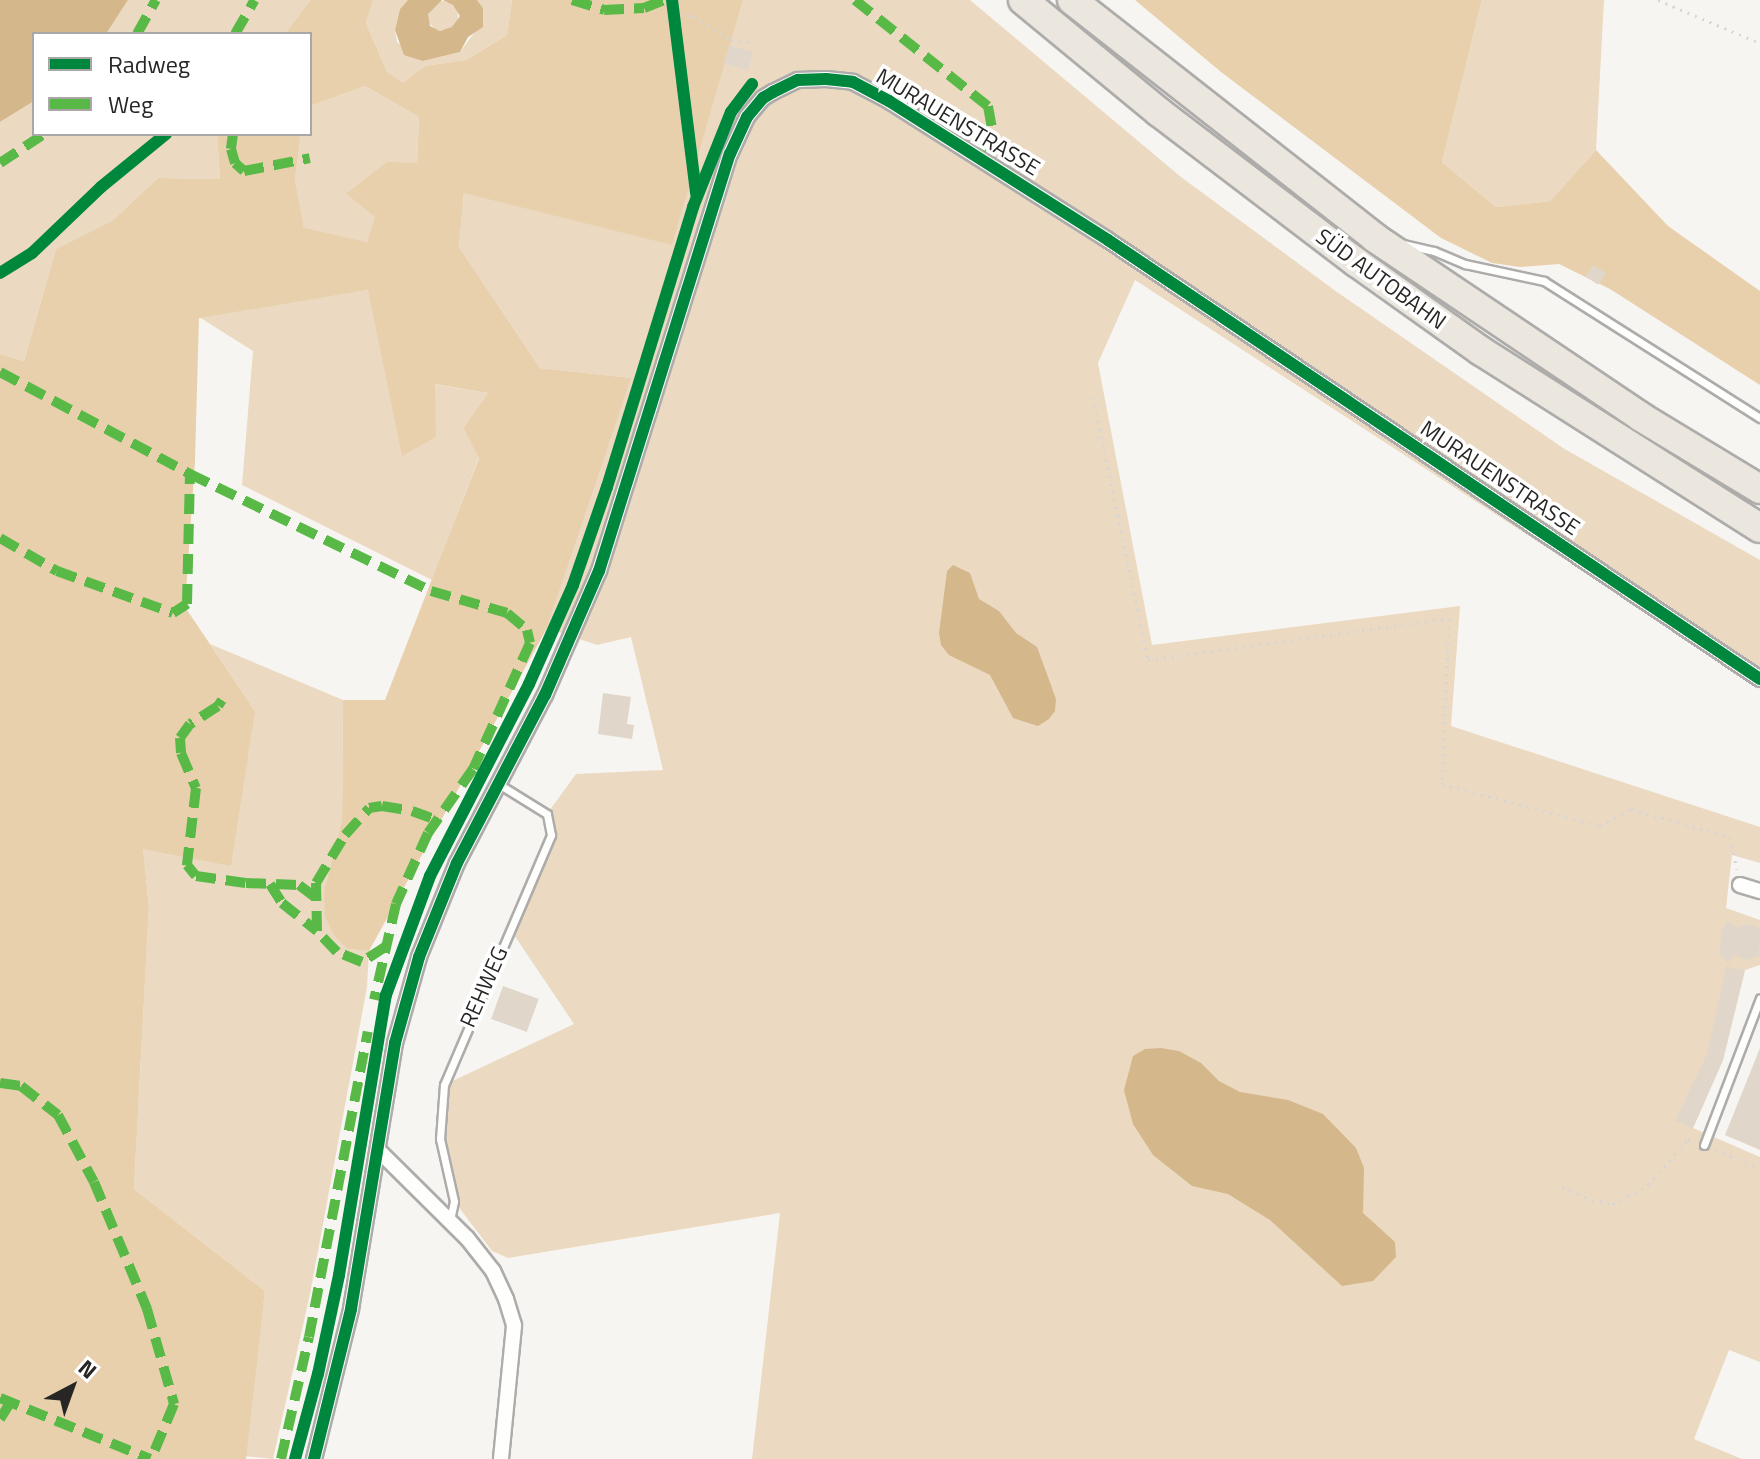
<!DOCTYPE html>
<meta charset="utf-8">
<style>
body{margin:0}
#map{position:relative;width:1760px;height:1459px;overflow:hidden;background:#f7f5f2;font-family:"Titillium Web",sans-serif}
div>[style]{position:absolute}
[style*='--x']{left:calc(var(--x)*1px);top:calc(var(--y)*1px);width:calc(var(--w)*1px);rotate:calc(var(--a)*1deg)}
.green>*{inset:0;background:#ebdac1}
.round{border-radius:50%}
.forest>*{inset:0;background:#e8d0ad}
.water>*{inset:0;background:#d4b78b}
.building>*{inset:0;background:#e0d7ca;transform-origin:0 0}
.path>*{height:3px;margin-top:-1.5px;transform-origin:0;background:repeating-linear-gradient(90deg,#d7d6d6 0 2px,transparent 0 8px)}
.roads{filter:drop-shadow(2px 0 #adacaa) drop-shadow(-2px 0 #adacaa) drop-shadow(0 2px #adacaa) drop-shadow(0 -2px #adacaa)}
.service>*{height:7px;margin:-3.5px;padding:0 3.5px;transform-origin:3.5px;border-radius:3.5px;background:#fefefd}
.minor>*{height:14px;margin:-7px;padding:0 7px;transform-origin:7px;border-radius:7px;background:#fefefd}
.motorway>*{height:28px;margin:-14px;padding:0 14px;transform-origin:14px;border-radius:14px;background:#ebe6de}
.quiet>*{height:10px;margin-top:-5px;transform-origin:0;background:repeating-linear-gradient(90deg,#58b947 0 20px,transparent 0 30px)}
.cycleway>*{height:12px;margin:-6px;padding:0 6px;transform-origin:6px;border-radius:6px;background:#00873e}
span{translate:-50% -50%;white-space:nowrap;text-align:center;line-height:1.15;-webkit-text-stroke:7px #fff;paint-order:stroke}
.street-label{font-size:22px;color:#272624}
.legend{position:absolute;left:32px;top:32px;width:280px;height:104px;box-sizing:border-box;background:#fff;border:2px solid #a9a8a7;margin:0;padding:10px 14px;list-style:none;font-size:24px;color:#272624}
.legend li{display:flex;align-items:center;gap:16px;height:40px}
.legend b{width:40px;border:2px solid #a9a8a7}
.north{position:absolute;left:32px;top:1347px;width:80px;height:80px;-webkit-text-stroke:6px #fff;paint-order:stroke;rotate:41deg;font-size:22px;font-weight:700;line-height:32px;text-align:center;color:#272624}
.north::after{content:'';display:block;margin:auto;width:28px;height:36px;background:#272624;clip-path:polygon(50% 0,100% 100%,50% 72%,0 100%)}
</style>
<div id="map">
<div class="green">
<i style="clip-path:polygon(128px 0,310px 0,285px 34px,106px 34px)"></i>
<i style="clip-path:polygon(373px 0,408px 0,400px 9px,395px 29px,397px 42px,423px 61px,460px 52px,477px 29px,483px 8px,477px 0,512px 0,507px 35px,466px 60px,425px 66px,403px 84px,387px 72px,366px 23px)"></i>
<i style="clip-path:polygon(743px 0,970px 0,1181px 177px,1337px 292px,1563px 448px,1760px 560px,1760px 686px,1135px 280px,1098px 363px,1152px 645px,1460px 606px,1451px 726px,1760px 827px,1760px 863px,1732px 855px,1726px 908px,1760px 920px,1760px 965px,1745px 970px,1723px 1060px,1693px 1128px,1760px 1157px,1760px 1362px,1729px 1350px,1694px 1439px,1742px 1459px,752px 1459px,780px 1213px,508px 1258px,492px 1251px,454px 1201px,440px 1139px,444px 1085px,574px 1024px,510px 929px,551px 835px,547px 814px,576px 774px,663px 770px,631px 637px,597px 645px,547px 628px,630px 378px,540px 368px,459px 247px,464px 193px,731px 40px)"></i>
<i style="clip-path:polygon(1482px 0,1604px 0,1596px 150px,1550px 201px,1496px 207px,1442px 162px)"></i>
<i class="round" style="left:428px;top:1px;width:30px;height:30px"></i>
<i style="clip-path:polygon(365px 86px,419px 117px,417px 163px,346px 194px,376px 217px,367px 242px,304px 229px,295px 179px,301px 134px,310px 134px,310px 106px)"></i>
<i style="clip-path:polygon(34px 101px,34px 134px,217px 134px,220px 179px,158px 178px,113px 220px,56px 249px,24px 361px,0 354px,0 122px)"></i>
<i style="clip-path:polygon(368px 290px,434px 384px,488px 393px,463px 428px,479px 457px,432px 580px,242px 485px,253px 351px,199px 317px)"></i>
<i style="clip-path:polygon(210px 644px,343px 700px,342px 820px,324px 891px,348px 949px,369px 951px,367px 987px,310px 1294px,273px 1459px,244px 1456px,265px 1291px,134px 1189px,149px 906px,143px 849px,255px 711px)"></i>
</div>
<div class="forest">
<i style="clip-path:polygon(310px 0,373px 0,366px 23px,387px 72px,403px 83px,425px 66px,466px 60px,507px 35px,512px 0,743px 0,672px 245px,464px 193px,459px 247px,540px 368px,631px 378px,547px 628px,369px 951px,348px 949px,335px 937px,325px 917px,324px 891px,342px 820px,343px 700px,385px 700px,479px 458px,463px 428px,488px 393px,435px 384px,436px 437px,402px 456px,368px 290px,199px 318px,195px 460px,185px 607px,255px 711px,231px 866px,143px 849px,149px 906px,134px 1189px,265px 1291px,246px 1459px,0 1459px,0 354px,24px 361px,56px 249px,113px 220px,158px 178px,220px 179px,217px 134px,301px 134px,295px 179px,304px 228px,367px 242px,375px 217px,346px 194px,387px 162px,417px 163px,419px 117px,365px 86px,310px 106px,310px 34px,285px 34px)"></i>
<i style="clip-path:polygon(1135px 0,1482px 0,1442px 162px,1496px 207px,1550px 201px,1596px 150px,1668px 226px,1760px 291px,1760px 385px,1610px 289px,1559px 264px,1520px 267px,1492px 263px,1441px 238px,1221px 72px)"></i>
</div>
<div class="water">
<i style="clip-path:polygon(0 0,128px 0,106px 34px,34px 34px,34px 101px,0 122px)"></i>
<i style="clip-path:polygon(408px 0,442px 0,428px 14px,430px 26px,440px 31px,452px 27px,460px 16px,453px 5px,443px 0,477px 0,483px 8px,483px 27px,468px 37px,460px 52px,423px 61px,404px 55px,395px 30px,400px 9px)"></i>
<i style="clip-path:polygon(953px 565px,970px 573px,979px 599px,999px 611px,1016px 633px,1037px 647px,1056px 699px,1055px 711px,1049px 719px,1038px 726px,1013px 718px,990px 675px,949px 655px,941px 645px,939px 633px,947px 571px)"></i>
<i style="clip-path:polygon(1161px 1048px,1179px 1051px,1201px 1063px,1219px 1081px,1240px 1092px,1288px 1100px,1323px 1114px,1356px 1148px,1364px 1168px,1363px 1213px,1395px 1242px,1396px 1257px,1373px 1281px,1342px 1286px,1270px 1220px,1228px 1194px,1192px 1186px,1153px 1155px,1133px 1124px,1124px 1090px,1133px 1056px,1145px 1049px)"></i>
</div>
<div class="building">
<i style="left:729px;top:45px;width:25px;height:19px;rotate:16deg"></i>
<i style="left:1593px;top:265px;width:15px;height:14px;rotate:32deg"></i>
<i style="clip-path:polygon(603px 693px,631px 697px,627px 724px,634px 725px,632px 739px,598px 734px)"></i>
<i style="clip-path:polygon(1727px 921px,1737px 928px,1748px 924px,1760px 928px,1759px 956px,1747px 960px,1735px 955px,1728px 963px,1720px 954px,1721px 932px)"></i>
<i style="clip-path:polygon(1726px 967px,1745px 970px,1723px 1060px,1693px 1128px,1675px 1121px,1707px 1054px)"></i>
<i style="left:503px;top:986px;width:38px;height:35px;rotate:20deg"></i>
<i style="clip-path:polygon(1760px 1048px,1760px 1150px,1725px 1135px)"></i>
</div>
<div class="path">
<i style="--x:672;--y:0;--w:200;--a:83.1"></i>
<i style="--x:1658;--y:0;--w:111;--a:22.9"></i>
<i style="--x:674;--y:13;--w:19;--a:9"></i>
<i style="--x:693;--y:16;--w:45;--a:32.3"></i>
<i style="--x:731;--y:40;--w:25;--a:7"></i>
<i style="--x:1093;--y:397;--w:269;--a:78.2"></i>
<i style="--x:1148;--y:660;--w:304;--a:-7.9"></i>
<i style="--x:1449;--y:618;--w:166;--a:92.4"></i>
<i style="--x:1442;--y:784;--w:163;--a:14.9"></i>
<i style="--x:1600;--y:826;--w:35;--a:-29"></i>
<i style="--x:1631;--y:809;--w:103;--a:15.8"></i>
<i style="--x:1730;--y:837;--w:33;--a:78"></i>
<i style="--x:1715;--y:1150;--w:48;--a:21.8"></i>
<i style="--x:1562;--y:1187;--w:33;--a:23"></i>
<i style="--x:1592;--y:1200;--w:21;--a:11"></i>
<i style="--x:1613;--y:1204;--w:40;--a:-28"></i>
<i style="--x:1648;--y:1185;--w:61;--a:-49"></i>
<i style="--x:1688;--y:1139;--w:5;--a:22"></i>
</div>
<div class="roads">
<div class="service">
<i style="--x:1403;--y:244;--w:32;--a:13"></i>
<i style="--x:1434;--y:251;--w:34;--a:23"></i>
<i style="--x:1465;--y:264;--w:81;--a:12.1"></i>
<i style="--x:1544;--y:281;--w:256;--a:32.4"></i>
<i style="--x:1704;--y:1145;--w:157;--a:-69.1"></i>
<i style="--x:450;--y:1220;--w:19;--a:-78"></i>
<i style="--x:454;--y:1201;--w:64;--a:-102.7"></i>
<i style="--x:440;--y:1139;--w:54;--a:-85.8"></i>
<i style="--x:444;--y:1085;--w:272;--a:-66.8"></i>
<i style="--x:551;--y:835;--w:21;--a:-101"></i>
<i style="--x:547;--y:814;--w:55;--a:-148.3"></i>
</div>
<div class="minor">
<i style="--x:1740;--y:885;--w:21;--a:17"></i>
<i style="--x:378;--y:1150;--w:125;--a:44.7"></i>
<i style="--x:467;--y:1238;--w:42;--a:51.8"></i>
<i style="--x:493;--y:1271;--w:31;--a:65"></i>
<i style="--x:506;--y:1299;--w:28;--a:73"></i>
<i style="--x:514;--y:1326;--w:134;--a:95.6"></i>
<i style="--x:314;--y:1459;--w:154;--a:-76.1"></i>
<i style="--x:351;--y:1309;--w:270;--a:-80.6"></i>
<i style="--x:395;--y:1043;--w:89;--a:-74.4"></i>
<i style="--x:419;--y:957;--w:101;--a:-68"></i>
<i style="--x:457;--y:863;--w:190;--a:-62.4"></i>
<i style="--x:545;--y:695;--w:135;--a:-66.5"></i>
<i style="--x:599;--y:571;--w:437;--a:-72.6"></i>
<i style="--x:730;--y:154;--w:41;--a:-65.3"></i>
<i style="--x:747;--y:117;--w:25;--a:-50"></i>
<i style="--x:763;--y:98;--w:12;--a:-31"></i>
<i style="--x:773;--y:92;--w:28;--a:-26"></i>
<i style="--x:798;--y:80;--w:28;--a:-2"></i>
<i style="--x:826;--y:79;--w:27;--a:6"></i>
<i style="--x:853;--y:82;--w:41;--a:27.8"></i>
<i style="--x:889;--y:101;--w:259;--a:32.4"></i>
<i style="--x:1108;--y:240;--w:786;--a:33.95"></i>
</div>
<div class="motorway">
<i style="--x:1023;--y:0;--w:176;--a:39.5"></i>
<i style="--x:1159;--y:112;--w:248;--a:37.3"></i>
<i style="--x:1356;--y:262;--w:153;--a:35.5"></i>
<i style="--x:1481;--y:351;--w:330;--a:32.4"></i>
<i style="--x:1072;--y:0;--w:385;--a:38.1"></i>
<i style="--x:1375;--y:238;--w:321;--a:33.9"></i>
<i style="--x:1641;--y:417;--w:139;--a:31.2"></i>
</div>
</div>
<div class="quiet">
<i style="--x:572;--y:0;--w:34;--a:17"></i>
<i style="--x:604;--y:10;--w:40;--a:-2.9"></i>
<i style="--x:644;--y:8;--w:22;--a:-22"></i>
<i style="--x:855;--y:0;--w:170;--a:38.6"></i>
<i style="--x:988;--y:106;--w:27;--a:80"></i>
<i style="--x:993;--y:133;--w:26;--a:127"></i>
<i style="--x:137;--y:34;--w:39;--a:-61"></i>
<i style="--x:235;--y:34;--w:39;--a:-60"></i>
<i style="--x:233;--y:134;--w:15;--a:98"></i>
<i style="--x:231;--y:149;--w:15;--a:74"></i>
<i style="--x:235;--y:163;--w:12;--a:42"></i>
<i style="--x:244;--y:171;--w:67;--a:-11.1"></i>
<i style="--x:0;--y:163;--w:53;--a:-33.4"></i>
<i style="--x:0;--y:372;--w:216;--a:28.2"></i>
<i style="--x:190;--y:474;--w:268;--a:25.9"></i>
<i style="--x:431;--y:591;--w:79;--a:16.1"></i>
<i style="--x:507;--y:613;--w:26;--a:40"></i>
<i style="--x:527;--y:630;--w:13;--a:77"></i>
<i style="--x:530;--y:643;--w:138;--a:114.3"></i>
<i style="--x:473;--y:769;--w:78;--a:125.1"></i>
<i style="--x:428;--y:833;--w:78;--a:114.3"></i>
<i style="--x:396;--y:904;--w:98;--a:102.9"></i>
<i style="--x:0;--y:538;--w:66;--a:30.1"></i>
<i style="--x:57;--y:571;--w:123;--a:19.9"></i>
<i style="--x:173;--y:613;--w:17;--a:-33"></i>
<i style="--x:187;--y:604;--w:130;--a:-88.7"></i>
<i style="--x:222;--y:700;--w:7;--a:124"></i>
<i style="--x:218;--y:706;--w:33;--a:147"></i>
<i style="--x:190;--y:724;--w:17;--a:126"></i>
<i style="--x:180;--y:738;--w:15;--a:86"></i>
<i style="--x:181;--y:753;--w:38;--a:67"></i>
<i style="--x:196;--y:788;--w:78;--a:96.7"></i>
<i style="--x:187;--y:865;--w:14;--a:51"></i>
<i style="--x:196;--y:876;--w:50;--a:8"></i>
<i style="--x:246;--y:883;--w:53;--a:2.2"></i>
<i style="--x:299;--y:885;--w:21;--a:37"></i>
<i style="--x:270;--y:884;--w:22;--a:58"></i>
<i style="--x:282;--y:903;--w:45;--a:38.7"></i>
<i style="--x:385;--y:947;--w:27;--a:147"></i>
<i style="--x:362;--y:962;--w:27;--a:-158"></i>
<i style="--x:337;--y:952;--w:29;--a:-134"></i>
<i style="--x:317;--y:931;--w:48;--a:-91.2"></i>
<i style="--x:316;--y:883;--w:56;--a:-58.9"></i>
<i style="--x:345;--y:835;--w:36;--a:-48"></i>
<i style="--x:369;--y:808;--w:13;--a:-9"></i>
<i style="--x:382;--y:806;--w:30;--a:9"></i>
<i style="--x:412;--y:811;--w:27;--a:20"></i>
<i style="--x:0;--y:1083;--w:21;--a:8"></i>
<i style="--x:21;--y:1086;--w:47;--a:38.1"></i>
<i style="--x:58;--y:1115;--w:76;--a:61.8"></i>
<i style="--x:94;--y:1182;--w:138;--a:67.3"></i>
<i style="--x:147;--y:1309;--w:99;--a:74.1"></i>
<i style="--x:174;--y:1404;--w:60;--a:112.7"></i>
<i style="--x:0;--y:1398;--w:162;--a:22.1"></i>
<i style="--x:0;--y:1419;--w:19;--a:-58"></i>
<i style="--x:281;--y:1459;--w:125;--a:-77.1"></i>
<i style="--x:309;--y:1337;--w:311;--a:-79.1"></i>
</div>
<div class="cycleway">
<i style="--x:672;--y:0;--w:195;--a:82.9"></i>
<i style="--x:0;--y:273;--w:38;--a:-32"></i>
<i style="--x:32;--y:253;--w:95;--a:-43.7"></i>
<i style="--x:101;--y:187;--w:84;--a:-39.2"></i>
<i style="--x:295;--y:1459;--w:88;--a:-74.9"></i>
<i style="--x:318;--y:1374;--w:101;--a:-78"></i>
<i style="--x:339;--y:1275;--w:284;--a:-80.5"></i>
<i style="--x:386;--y:995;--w:127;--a:-69.7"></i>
<i style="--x:430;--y:876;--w:216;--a:-62.7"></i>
<i style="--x:529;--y:684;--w:108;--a:-66"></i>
<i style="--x:573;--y:585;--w:104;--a:-70.9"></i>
<i style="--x:607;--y:487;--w:293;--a:-72.9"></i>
<i style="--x:693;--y:207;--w:102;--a:-68.2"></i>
<i style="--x:731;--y:112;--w:35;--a:-53"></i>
<i style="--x:314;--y:1459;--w:154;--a:-76.1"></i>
<i style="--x:351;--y:1309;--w:270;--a:-80.6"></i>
<i style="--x:395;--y:1043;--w:89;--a:-74.4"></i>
<i style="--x:419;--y:957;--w:101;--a:-68"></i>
<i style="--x:457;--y:863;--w:190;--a:-62.4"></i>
<i style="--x:545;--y:695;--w:135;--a:-66.5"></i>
<i style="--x:599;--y:571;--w:437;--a:-72.6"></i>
<i style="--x:730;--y:154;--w:41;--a:-65.3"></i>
<i style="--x:747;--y:117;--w:25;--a:-50"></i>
<i style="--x:763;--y:98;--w:12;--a:-31"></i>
<i style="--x:773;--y:92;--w:28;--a:-26"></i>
<i style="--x:798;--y:80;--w:28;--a:-2"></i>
<i style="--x:826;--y:79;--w:27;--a:6"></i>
<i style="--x:853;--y:82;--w:41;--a:27.8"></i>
<i style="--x:889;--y:101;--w:259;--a:32.4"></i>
<i style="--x:1108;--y:240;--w:786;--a:33.95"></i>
</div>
<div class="street-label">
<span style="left:958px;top:122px;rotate:31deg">MURAUENSTRASSE</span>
<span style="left:1381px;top:279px;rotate:36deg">SÜD AUTOBAHN</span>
<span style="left:1500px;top:478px;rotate:34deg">MURAUENSTRASSE</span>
<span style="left:484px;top:987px;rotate:-66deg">REHWEG</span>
</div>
<ul class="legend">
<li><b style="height:10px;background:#00873e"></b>Radweg</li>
<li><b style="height:10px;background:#58b947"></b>Weg</li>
</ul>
<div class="north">N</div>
</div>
